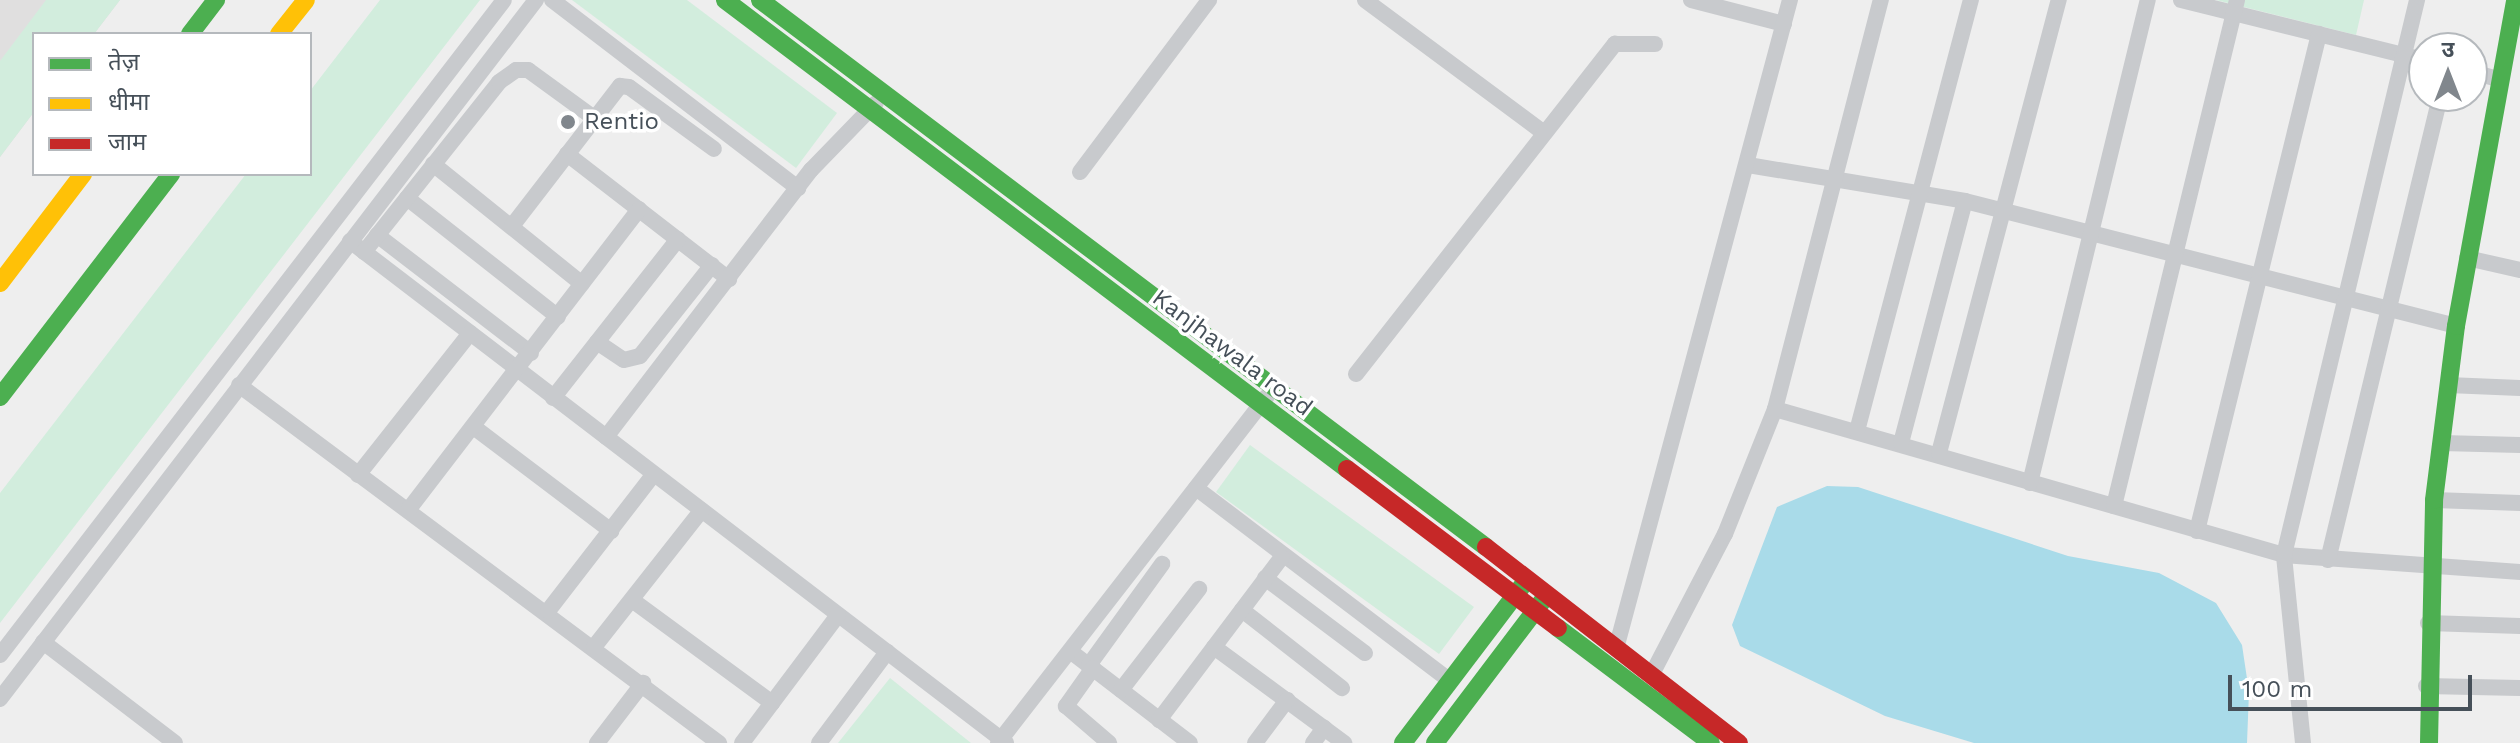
<!DOCTYPE html>
<html>
<head>
<meta charset="utf-8">
<style>
  body { margin:0 }
  #map { position:relative; width:2520px; height:743px; overflow:hidden; background:#eee; font-family:"Work Sans","Noto Sans Devanagari",sans-serif }
  div>[style] { position:absolute }
  .education>* { inset:0; background:#e0dfdf }
  .green>* { inset:0; background:#d2eddd }
  .water>* { inset:0; background:#a9dbe9 }
  .street>* { height:16px; margin:-8px; padding:0 8px; transform-origin:8px; border-radius:8px; background:#c8cacd }
  .fast>* { height:18px; margin:-9px; padding:0 9px; transform-origin:9px; border-radius:9px; background:#4caf50 }
  .slow>* { height:18px; margin:-9px; padding:0 9px; transform-origin:9px; border-radius:9px; background:#ffc107 }
  .jam>* { height:18px; margin:-9px; padding:0 9px; transform-origin:9px; border-radius:9px; background:#c62828 }
  .dots>* { width:22px; height:22px; translate:-50% -50%; box-sizing:border-box; border:4px solid #fff; border-radius:50% }
  span { translate:-50% -50%; white-space:nowrap; text-align:center; line-height:1.15; -webkit-text-stroke:7px #fff; paint-order:stroke }
  .poi-label { font-size:24px; color:#465059 }
  .left { translate:0 -50%; text-align:left }
  .street-label { font-size:24px; color:#465059 }
  .legend { position:absolute; left:32px; top:32px; width:280px; height:144px; box-sizing:border-box; background:#fff; border:2px solid #b5b9bd; margin:0; padding:10px 14px; list-style:none; font-size:24px; color:#465059 }
  .legend li { display:flex; align-items:center; gap:16px; height:40px }
  .legend b { width:40px; border:2px solid #b5b9bd }
  .north { position:absolute; left:2408px; top:32px; width:80px; height:80px; box-sizing:border-box; background:#fff; border:2px solid #b5b9bd; border-radius:50%; rotate:0deg; font-size:22px; font-weight:700; line-height:32px; text-align:center; color:#465059 }
  .north::after { content:''; display:block; margin:auto; width:28px; height:36px; background:#81878d; clip-path:polygon(50% 0,100% 100%,50% 72%,0 100%) }
  .scale { position:absolute; left:2228px; top:675px; width:244px; height:36px; box-sizing:border-box; border:4px solid #465059; border-top:0; padding-left:10px; font-size:24px; line-height:28px; white-space:nowrap; color:#465059; -webkit-text-stroke:6px #fff; paint-order:stroke }
</style>
</head>
<body>
<div id="map">
  <div class="education">
    <div style="clip-path:polygon(0 0,120px 0,94px 34px,34px 34px,34px 112px,0 157px)"></div>
  </div>
  <div class="green">
    <div style="clip-path:polygon(46px 0,120px 0,94px 34px,34px 34px,34px 112px,0 157px,0 61px)"></div>
    <div style="clip-path:polygon(380px 0,480px 0,0 623px,0 493px,246px 174px,310px 174px,310px 91px)"></div>
    <div style="clip-path:polygon(572px 0,687px 0,837px 113px,796px 168px)"></div>
    <div style="clip-path:polygon(2216px 0,2364px 0,2356px 35px)"></div>
    <div style="clip-path:polygon(1250px 445px,1474px 607px,1439px 654px,1216px 492px)"></div>
    <div style="clip-path:polygon(890px 678px,971px 743px,838px 743px)"></div>
  </div>
  <div class="water">
    <div style="clip-path:polygon(1827px 486px,1858px 487px,2068px 556px,2159px 573px,2216px 603px,2242px 645px,2249px 692px,2247px 743px,1974px 743px,1885px 716px,1740px 646px,1732px 625px,1777px 507px)"></div>
  </div>
  <div class="street">
    <div style="left:552px;top:0;width:310px;rotate:37.4deg"></div>
    <div style="left:1365px;top:0;width:223px;rotate:36.6deg"></div>
    <div style="left:1691px;top:0;width:96px;rotate:14.5deg"></div>
    <div style="left:2181px;top:0;width:250px;rotate:13.9deg"></div>
    <div style="left:2472px;top:72px;width:27px;rotate:15deg"></div>
    <div style="left:567px;top:154px;width:205px;rotate:37.7deg"></div>
    <div style="left:433px;top:164px;width:191px;rotate:38.8deg"></div>
    <div style="left:1748px;top:165px;width:220px;rotate:9.4deg"></div>
    <div style="left:1965px;top:201px;width:507px;rotate:14.28deg"></div>
    <div style="left:1080px;top:172px;width:215px;rotate:-53.1deg"></div>
    <div style="left:407px;top:198px;width:192px;rotate:38.2deg"></div>
    <div style="left:512px;top:226px;width:177px;rotate:-52.4deg"></div>
    <div style="left:620px;top:86px;width:9px;rotate:6deg"></div>
    <div style="left:629px;top:87px;width:105px;rotate:36.1deg"></div>
    <div style="left:377px;top:235px;width:194px;rotate:37.5deg"></div>
    <div style="left:350px;top:241px;width:826px;rotate:37.42deg"></div>
    <div style="left:364px;top:252px;width:217px;rotate:-51.5deg"></div>
    <div style="left:499px;top:82px;width:21px;rotate:-35deg"></div>
    <div style="left:516px;top:70px;width:12px"></div>
    <div style="left:528px;top:70px;width:82px;rotate:36deg"></div>
    <div style="left:2467px;top:258px;width:54px;rotate:12.8deg"></div>
    <div style="left:597px;top:342px;width:32px;rotate:34deg"></div>
    <div style="left:624px;top:360px;width:16px;rotate:-14deg"></div>
    <div style="left:640px;top:356px;width:116px;rotate:-51.6deg"></div>
    <div style="left:1356px;top:374px;width:420px;rotate:-51.9deg"></div>
    <div style="left:1615px;top:44px;width:40px"></div>
    <div style="left:239px;top:385px;width:599px;rotate:36.72deg"></div>
    <div style="left:2448px;top:385px;width:72px;rotate:2.4deg"></div>
    <div style="left:553px;top:398px;width:202px;rotate:-51.8deg"></div>
    <div style="left:1775px;top:409px;width:530px;rotate:16deg"></div>
    <div style="left:2284px;top:555px;width:237px;rotate:4.1deg"></div>
    <div style="left:475px;top:428px;width:171px;rotate:37.1deg"></div>
    <div style="left:1857px;top:431px;width:446px;rotate:-75.2deg"></div>
    <div style="left:606px;top:437px;width:337px;rotate:-52.5deg"></div>
    <div style="left:811px;top:170px;width:93px;rotate:-45.9deg"></div>
    <div style="left:1901px;top:443px;width:250px;rotate:-75.2deg"></div>
    <div style="left:2441px;top:443px;width:79px;rotate:1.5deg"></div>
    <div style="left:1939px;top:453px;width:469px;rotate:-75.2deg"></div>
    <div style="left:358px;top:475px;width:181px;rotate:-51.7deg"></div>
    <div style="left:2030px;top:483px;width:497px;rotate:-76.3deg"></div>
    <div style="left:1196px;top:488px;width:319px;rotate:37.2deg"></div>
    <div style="left:2434px;top:500px;width:86px;rotate:2deg"></div>
    <div style="left:2114px;top:506px;width:521px;rotate:-76.34deg"></div>
    <div style="left:409px;top:509px;width:378px;rotate:-52.5deg"></div>
    <div style="left:2197px;top:531px;width:512px;rotate:-76.21deg"></div>
    <div style="left:2328px;top:560px;width:477px;rotate:-76.4deg"></div>
    <div style="left:1265px;top:578px;width:125px;rotate:36.9deg"></div>
    <div style="left:632px;top:600px;width:174px;rotate:36.3deg"></div>
    <div style="left:1242px;top:610px;width:127px;rotate:38deg"></div>
    <div style="left:548px;top:611px;width:173px;rotate:-52.3deg"></div>
    <div style="left:2428px;top:623px;width:92px;rotate:1.9deg"></div>
    <div style="left:43px;top:642px;width:166px;rotate:37.4deg"></div>
    <div style="left:1617px;top:645px;width:668px;rotate:-74.99deg"></div>
    <div style="left:594px;top:647px;width:174px;rotate:-51.8deg"></div>
    <div style="left:1214px;top:647px;width:162px;rotate:36.4deg"></div>
    <div style="left:1070px;top:651px;width:151px;rotate:37.5deg"></div>
    <div style="left:0;top:655px;width:826px;rotate:-52.42deg"></div>
    <div style="left:1089px;top:665px;width:125px;rotate:-54.1deg"></div>
    <div style="left:1093px;top:668px;width:47px;rotate:125.4deg"></div>
    <div style="left:1066px;top:706px;width:57px;rotate:40.7deg"></div>
    <div style="left:1652px;top:674px;width:158px;rotate:-62.5deg"></div>
    <div style="left:1725px;top:534px;width:135px;rotate:-68.2deg"></div>
    <div style="left:1775px;top:409px;width:423px;rotate:-75.5deg"></div>
    <div style="left:2426px;top:686px;width:94px;rotate:1.2deg"></div>
    <div style="left:1121px;top:690px;width:128px;rotate:-52.3deg"></div>
    <div style="left:0;top:699px;width:881px;rotate:-52.52deg"></div>
    <div style="left:1159px;top:720px;width:204px;rotate:-53deg"></div>
    <div style="left:597px;top:743px;width:76px;rotate:-52.5deg"></div>
    <div style="left:742px;top:743px;width:160px;rotate:-53.1deg"></div>
    <div style="left:819px;top:743px;width:114px;rotate:-53.2deg"></div>
    <div style="left:998px;top:743px;width:439px;rotate:-52.2deg"></div>
    <div style="left:1255px;top:743px;width:54px;rotate:-53.3deg"></div>
    <div style="left:1313px;top:743px;width:19px;rotate:-54deg"></div>
    <div style="left:2303px;top:743px;width:189px;rotate:-95.8deg"></div>
    <div style="left:2284px;top:555px;width:571px;rotate:-76.52deg"></div>
  </div>
  <div class="fast">
    <div style="left:725px;top:0;width:779px;rotate:37.02deg"></div>
    <div style="left:760px;top:0;width:909px;rotate:37deg"></div>
    <div style="left:190px;top:34px;width:43px;rotate:-52.6deg"></div>
    <div style="left:0;top:397px;width:281px;rotate:-52.5deg"></div>
    <div style="left:1558px;top:628px;width:191px;rotate:36.9deg"></div>
    <div style="left:1403px;top:743px;width:198px;rotate:-52.8deg"></div>
    <div style="left:1435px;top:743px;width:179px;rotate:-52.9deg"></div>
    <div style="left:2429px;top:743px;width:243px;rotate:-88.8deg"></div>
    <div style="left:2434px;top:500px;width:175px;rotate:-82.8deg"></div>
    <div style="left:2456px;top:326px;width:331px;rotate:-79.7deg"></div>
  </div>
  <div class="slow">
    <div style="left:279px;top:34px;width:43px;rotate:-51.5deg"></div>
    <div style="left:0;top:283px;width:137px;rotate:-52.7deg"></div>
  </div>
  <div class="jam">
    <div style="left:1347px;top:469px;width:264px;rotate:37deg"></div>
    <div style="left:1486px;top:547px;width:320px;rotate:37.8deg"></div>
  </div>
  <div class="dots">
    <div style="left:568px;top:122px;background:#81878d"></div>
  </div>
  <div class="poi-label">
    <span class="left" style="left:584px;top:122px">Rentio</span>
  </div>
  <div class="street-label">
    <span style="left:1232px;top:353px;rotate:37deg">Kanjhawala road</span>
  </div>
  <ul class="legend">
  <li><b style="height:10px;background:#4caf50"></b>तेज़</li>
  <li><b style="height:10px;background:#ffc107"></b>धीमा</li>
  <li><b style="height:10px;background:#c62828"></b>जाम</li>
  </ul>
  <div class="north">उ</div>
  <div class="scale">100 m</div>
</div>
</body>
</html>
